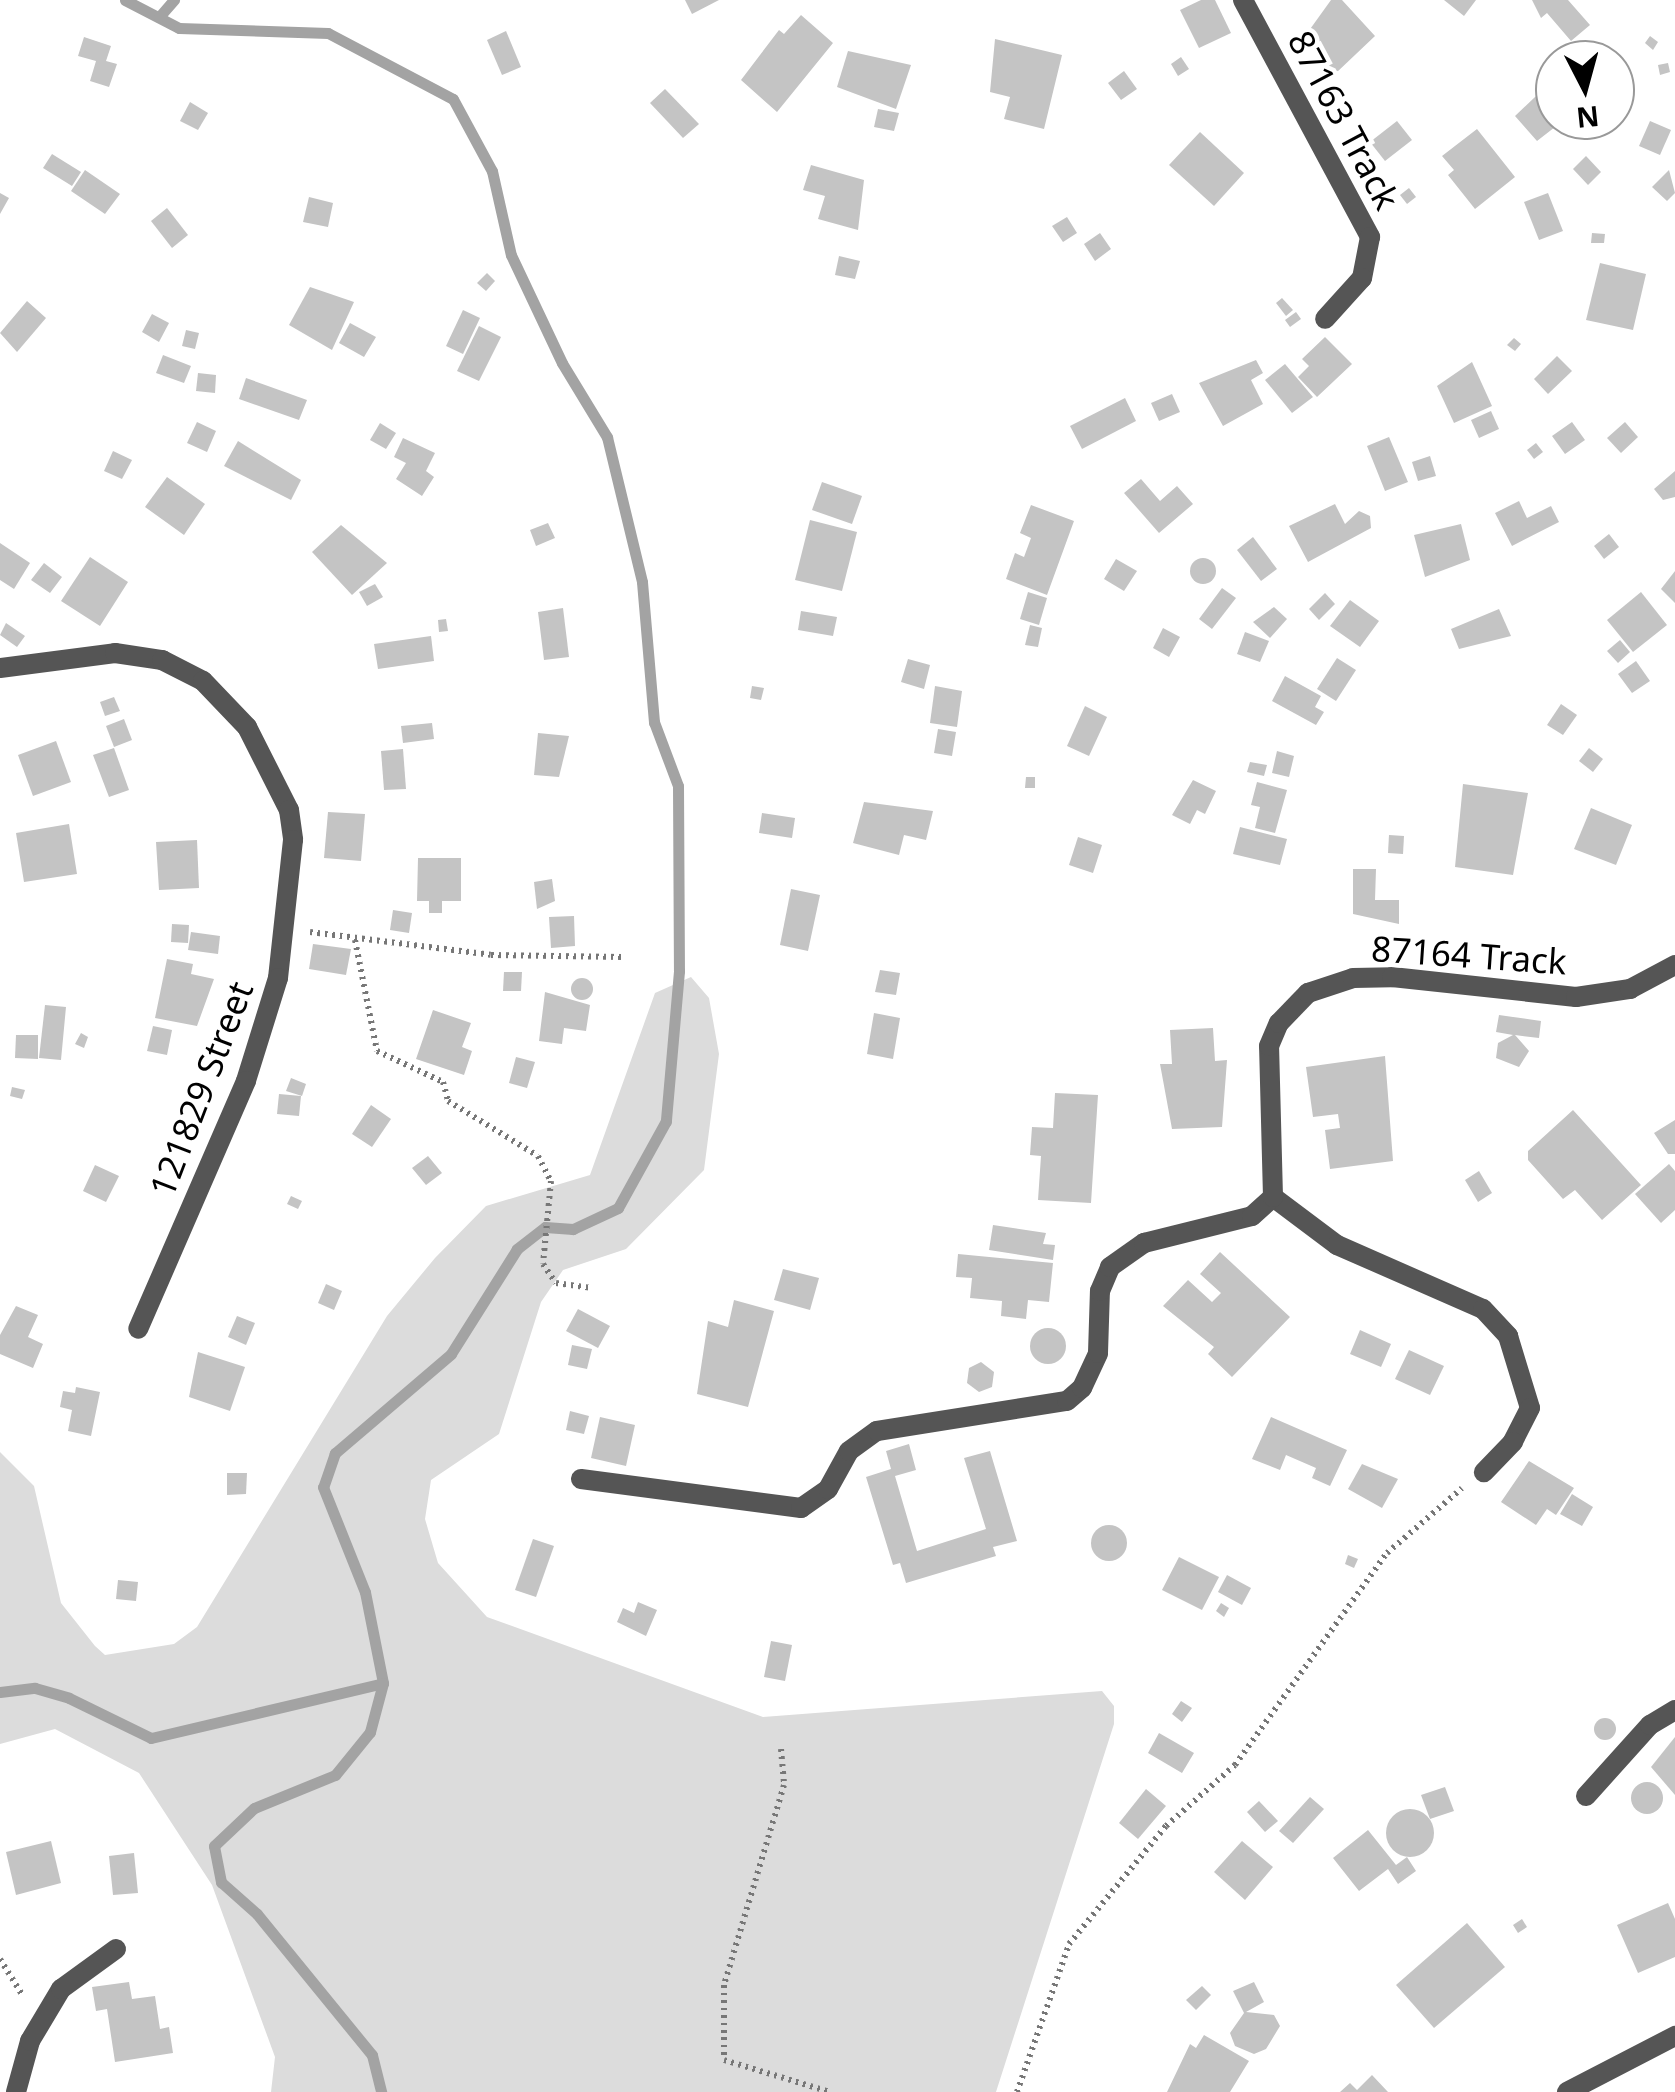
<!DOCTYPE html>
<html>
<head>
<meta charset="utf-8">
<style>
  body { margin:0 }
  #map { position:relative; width:1675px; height:2092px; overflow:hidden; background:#fff; font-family:"Noto Sans",sans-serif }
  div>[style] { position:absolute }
  .green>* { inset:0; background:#dcdcdc }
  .stream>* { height:11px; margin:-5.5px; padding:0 5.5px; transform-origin:5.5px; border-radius:5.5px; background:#a3a3a3 }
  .building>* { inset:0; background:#c4c4c4 }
  .round { border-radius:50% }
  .path>* { height:6px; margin-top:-3px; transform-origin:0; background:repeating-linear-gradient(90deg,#777 0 2.5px,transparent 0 7.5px) }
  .street>* { height:20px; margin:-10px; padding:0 10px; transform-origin:10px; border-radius:10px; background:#555 }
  span { translate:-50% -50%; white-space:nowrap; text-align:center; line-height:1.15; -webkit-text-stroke:9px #fff; paint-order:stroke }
  .street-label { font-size:35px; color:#000 }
  .north { position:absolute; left:1535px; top:40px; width:100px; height:100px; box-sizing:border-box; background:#fff; border:2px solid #999; border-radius:50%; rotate:174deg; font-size:28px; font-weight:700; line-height:40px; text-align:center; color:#000 }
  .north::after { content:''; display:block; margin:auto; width:35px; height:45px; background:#000; clip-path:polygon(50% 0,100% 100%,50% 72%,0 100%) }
</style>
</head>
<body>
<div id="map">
  <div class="green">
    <div style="clip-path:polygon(691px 977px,709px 998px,719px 1054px,704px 1170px,626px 1249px,563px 1270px,541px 1302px,499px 1434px,431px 1480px,425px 1519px,438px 1563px,487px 1617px,763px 1717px,1102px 1691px,1114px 1706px,1114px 1724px,996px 2092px,271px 2092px,275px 2057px,212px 1885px,139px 1773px,55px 1729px,0 1744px,0 1452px,34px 1486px,61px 1603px,95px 1646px,105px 1655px,174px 1644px,197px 1627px,387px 1316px,435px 1258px,486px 1206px,590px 1175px,655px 993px)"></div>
  </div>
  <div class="stream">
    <div style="left:125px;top:0;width:61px;rotate:27.4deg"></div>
    <div style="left:179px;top:28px;width:149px;rotate:1.9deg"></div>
    <div style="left:328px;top:33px;width:141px;rotate:27.8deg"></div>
    <div style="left:453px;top:99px;width:82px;rotate:61.6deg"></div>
    <div style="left:492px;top:171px;width:86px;rotate:77.3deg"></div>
    <div style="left:511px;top:255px;width:119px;rotate:64.7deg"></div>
    <div style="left:562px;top:363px;width:87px;rotate:58.7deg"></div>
    <div style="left:607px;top:437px;width:149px;rotate:76.4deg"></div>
    <div style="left:642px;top:582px;width:141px;rotate:85.1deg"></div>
    <div style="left:654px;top:722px;width:68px;rotate:69.4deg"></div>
    <div style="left:678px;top:786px;width:185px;rotate:89.7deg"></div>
    <div style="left:679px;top:971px;width:151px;rotate:95deg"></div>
    <div style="left:666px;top:1121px;width:99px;rotate:118.9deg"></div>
    <div style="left:618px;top:1208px;width:50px;rotate:155deg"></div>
    <div style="left:573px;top:1229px;width:28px;rotate:-176deg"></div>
    <div style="left:545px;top:1227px;width:36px;rotate:142deg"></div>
    <div style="left:517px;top:1249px;width:124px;rotate:122.2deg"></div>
    <div style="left:451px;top:1354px;width:153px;rotate:139.5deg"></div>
    <div style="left:335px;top:1453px;width:36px;rotate:109deg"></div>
    <div style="left:323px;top:1487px;width:113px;rotate:68.2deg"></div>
    <div style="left:365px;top:1592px;width:93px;rotate:78.8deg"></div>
    <div style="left:383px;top:1683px;width:51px;rotate:104.9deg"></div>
    <div style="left:370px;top:1732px;width:55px;rotate:129.1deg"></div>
    <div style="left:335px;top:1775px;width:87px;rotate:157.8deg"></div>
    <div style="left:254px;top:1808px;width:55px;rotate:136.5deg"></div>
    <div style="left:214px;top:1846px;width:37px;rotate:79deg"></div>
    <div style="left:221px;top:1882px;width:48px;rotate:41.6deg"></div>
    <div style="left:257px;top:1914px;width:182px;rotate:50.8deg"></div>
    <div style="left:372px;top:2055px;width:38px;rotate:76deg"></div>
    <div style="left:159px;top:17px;width:23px;rotate:-49deg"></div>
    <div style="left:0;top:1692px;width:35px;rotate:-7deg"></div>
    <div style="left:35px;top:1688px;width:35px;rotate:16deg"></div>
    <div style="left:69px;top:1698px;width:91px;rotate:26deg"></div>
    <div style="left:151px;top:1738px;width:238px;rotate:-13.3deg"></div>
  </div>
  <div class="building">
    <div style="clip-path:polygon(685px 0,719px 0,692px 14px)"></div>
    <div style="clip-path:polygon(1201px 0,1215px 0,1231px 33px,1199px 48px,1180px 10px)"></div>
    <div style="clip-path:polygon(1331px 0,1342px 0,1375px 36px,1336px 73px,1315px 52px,1322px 46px,1308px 32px)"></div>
    <div style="clip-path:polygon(1444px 0,1476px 0,1464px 16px)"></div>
    <div style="clip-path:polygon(1532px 0,1568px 0,1590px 25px,1571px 41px,1547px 13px,1541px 18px)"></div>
    <div style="clip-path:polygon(801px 15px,833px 43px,777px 112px,741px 80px,779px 30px,784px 34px)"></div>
    <div style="clip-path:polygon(506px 31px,521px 67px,502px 75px,487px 40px)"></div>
    <div style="clip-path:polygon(1650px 36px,1658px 42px,1653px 50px,1645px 43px)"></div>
    <div style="clip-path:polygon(84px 37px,111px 46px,106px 61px,117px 64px,109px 87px,90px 81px,96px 61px,78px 56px)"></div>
    <div style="clip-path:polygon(995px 39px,1062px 55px,1044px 129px,1004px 119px,1010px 97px,990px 92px)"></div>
    <div style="clip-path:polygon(848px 51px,911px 65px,896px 109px,837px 87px)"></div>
    <div style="clip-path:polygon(1181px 57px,1189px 69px,1178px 76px,1171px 64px)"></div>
    <div style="clip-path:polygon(1668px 63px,1670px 72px,1660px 75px,1658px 65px)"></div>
    <div style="clip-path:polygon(1124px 71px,1137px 89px,1121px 100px,1108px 83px)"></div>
    <div style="clip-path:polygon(1555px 78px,1555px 120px,1564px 120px,1537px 141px,1515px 116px)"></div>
    <div style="clip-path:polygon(665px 89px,699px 124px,683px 138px,650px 103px)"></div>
    <div style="clip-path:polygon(190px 102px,208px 113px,198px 130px,180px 121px)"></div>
    <div style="clip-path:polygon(878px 109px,899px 113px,894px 131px,874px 127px)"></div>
    <div style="clip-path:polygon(1397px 121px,1412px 140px,1385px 161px,1370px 142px)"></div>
    <div style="clip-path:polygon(1650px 121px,1671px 130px,1660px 155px,1639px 146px)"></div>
    <div style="clip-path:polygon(1477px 129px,1515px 177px,1475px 209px,1448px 175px,1454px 170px,1442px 156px)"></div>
    <div style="clip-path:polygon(1200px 132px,1244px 173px,1214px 206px,1169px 165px)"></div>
    <div style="clip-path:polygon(52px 154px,81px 172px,72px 186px,43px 168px)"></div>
    <div style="clip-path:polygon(1586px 156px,1601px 172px,1588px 185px,1573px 169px)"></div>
    <div style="clip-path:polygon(811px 165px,864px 180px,858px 230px,818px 219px,825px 196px,803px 190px)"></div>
    <div style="clip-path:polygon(85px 170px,120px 194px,105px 214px,71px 191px)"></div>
    <div style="clip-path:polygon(1669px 170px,1675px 193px,1667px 201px,1652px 187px)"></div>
    <div style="clip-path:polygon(1409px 188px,1416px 197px,1407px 204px,1400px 195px)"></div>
    <div style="clip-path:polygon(0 193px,9px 198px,0 214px)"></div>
    <div style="clip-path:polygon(1548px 193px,1563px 231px,1539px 240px,1524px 202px)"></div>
    <div style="clip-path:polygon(309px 197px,333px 203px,328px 227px,303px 222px)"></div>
    <div style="clip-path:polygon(167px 208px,188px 235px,172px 248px,151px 221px)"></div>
    <div style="clip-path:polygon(1067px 217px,1077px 233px,1063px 242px,1052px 226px)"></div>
    <div style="clip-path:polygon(1100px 233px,1111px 249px,1095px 261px,1084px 244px)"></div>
    <div style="clip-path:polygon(1592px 233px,1605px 234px,1604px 243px,1591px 243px)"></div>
    <div style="clip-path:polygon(839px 256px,860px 261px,855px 279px,835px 275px)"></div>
    <div style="clip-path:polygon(1600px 263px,1646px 274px,1633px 330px,1586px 320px)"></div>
    <div style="clip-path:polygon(487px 273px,495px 281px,486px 291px,477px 283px)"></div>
    <div style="clip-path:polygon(310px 287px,354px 302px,332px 350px,289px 325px)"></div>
    <div style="clip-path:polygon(1282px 298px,1293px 310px,1286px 316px,1276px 303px)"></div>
    <div style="clip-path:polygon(27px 301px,46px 318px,17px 352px,0 333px)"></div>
    <div style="clip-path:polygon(463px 310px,480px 318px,463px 354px,446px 346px)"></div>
    <div style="clip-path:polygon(1296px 312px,1301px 319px,1290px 327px,1285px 320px)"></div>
    <div style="clip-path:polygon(152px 314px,169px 323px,159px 342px,142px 332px)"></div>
    <div style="clip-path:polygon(350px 323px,376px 337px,364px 357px,339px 343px)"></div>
    <div style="clip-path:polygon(479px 326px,501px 337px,479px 381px,457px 371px)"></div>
    <div style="clip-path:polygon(186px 330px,199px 333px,195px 349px,182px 346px)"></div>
    <div style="clip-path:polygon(1325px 337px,1352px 364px,1317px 397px,1298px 377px,1309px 366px,1302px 359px)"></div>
    <div style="clip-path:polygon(1514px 338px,1521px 344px,1515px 351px,1507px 345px)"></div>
    <div style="clip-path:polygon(163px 355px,191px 366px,184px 383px,156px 373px)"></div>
    <div style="clip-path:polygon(1557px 356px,1572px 371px,1548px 394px,1534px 379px)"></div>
    <div style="clip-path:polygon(1256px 360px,1263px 373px,1251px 380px,1263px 404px,1223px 426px,1199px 383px)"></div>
    <div style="clip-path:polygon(1472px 362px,1492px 406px,1454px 423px,1437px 386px)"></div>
    <div style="clip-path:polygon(1285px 364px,1313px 397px,1292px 413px,1265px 380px)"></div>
    <div style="clip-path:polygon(198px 373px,216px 375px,215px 393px,196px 391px)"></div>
    <div style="clip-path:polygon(246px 378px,307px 400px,299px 420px,239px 399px)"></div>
    <div style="clip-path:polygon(1172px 394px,1180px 412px,1159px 421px,1151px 403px)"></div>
    <div style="clip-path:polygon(1125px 398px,1136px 421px,1082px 449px,1070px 426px)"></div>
    <div style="clip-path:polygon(1491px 411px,1499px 429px,1479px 438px,1471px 420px)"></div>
    <div style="clip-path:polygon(197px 422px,216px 431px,207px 452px,187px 443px)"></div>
    <div style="clip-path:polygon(1572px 422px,1585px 440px,1565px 454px,1552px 436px)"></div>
    <div style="clip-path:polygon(1625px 422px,1638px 437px,1621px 453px,1607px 438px)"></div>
    <div style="clip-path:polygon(380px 423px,396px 433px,386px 449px,370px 440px)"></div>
    <div style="clip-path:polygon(1389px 437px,1408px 482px,1385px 491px,1367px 446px)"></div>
    <div style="clip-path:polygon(403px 438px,435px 453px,426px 471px,434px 477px,422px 496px,396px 479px,406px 463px,394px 457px)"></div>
    <div style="clip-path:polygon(238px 441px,301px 480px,291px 500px,224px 466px)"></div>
    <div style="clip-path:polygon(1536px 443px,1543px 452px,1534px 459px,1527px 450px)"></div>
    <div style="clip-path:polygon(113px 451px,132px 460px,122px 479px,104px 471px)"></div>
    <div style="clip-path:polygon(1430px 456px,1436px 476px,1418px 481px,1412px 462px)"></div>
    <div style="clip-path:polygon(1675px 471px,1675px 497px,1663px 500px,1654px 489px)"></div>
    <div style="clip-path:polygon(167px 477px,205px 504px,184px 535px,145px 507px)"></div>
    <div style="clip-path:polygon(1141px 479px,1160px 501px,1177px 486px,1193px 504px,1159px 533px,1124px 493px)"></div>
    <div style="clip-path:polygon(822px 482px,862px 496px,852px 524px,812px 510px)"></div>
    <div style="clip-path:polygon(1519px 501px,1527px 518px,1551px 506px,1559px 522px,1512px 546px,1495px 513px)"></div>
    <div style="clip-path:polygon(1335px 504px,1345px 524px,1359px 511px,1370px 516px,1371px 528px,1308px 562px,1289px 526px)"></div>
    <div style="clip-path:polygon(1031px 505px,1074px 521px,1047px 595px,1006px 579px,1015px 553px,1024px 557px,1031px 538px,1020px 533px)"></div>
    <div style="clip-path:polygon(810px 520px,857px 532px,842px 591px,795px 580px)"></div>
    <div style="clip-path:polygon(548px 523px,555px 538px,536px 546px,530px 530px)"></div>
    <div style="clip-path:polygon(1461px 524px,1470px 560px,1425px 577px,1414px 535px)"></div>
    <div style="clip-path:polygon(341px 525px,387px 563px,352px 595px,312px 552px)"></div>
    <div style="clip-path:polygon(1609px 534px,1619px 547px,1604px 559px,1594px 546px)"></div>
    <div style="clip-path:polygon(1253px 537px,1277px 569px,1261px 581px,1237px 550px)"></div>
    <div style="clip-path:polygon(0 543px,30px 563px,14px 589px,0 580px)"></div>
    <div style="clip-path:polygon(90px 557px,128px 582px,100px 626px,61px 601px)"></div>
    <div class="round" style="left:1190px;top:558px;width:26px;height:26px"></div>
    <div style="clip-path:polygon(1116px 559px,1137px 571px,1124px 591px,1104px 579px)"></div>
    <div style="clip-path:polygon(44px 563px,62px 577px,50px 593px,31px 580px)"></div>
    <div style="clip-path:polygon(1675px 571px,1675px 603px,1661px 589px)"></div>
    <div style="clip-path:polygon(375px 584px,383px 597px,367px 606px,359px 592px)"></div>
    <div style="clip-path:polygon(1222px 588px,1236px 598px,1212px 629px,1199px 619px)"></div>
    <div style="clip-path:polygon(1028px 592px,1047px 598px,1039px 625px,1020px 619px)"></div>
    <div style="clip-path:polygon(1641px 592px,1667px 625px,1633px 652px,1607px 620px)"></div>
    <div style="clip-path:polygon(1325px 593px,1335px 604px,1319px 620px,1309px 609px)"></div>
    <div style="clip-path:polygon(1350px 600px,1379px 621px,1360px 647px,1330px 626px)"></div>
    <div style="clip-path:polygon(1274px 607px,1287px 619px,1270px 638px,1253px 622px)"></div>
    <div style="clip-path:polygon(563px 608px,569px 657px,544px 660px,538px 612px)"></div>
    <div style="clip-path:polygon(1499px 609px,1511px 636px,1459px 649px,1451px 629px)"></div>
    <div style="clip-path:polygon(801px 611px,837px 617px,833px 636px,798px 630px)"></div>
    <div style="clip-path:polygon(446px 619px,448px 631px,439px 632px,438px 620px)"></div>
    <div style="clip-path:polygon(6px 623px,25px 636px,17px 647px,0 635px)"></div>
    <div style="clip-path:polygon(1030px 625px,1042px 628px,1038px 647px,1025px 645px)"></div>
    <div style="clip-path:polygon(1163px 628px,1180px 637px,1169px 657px,1153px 648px)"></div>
    <div style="clip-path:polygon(1245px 632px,1269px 641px,1260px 662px,1237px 654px)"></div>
    <div style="clip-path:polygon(431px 636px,434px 661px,378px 669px,374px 644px)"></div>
    <div style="clip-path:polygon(1620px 640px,1630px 652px,1618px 663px,1607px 651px)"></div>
    <div style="clip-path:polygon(1337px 658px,1356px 670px,1336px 701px,1317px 689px)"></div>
    <div style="clip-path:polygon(908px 659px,930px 665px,924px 689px,901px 682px)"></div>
    <div style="clip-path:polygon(1636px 661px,1650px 681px,1632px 693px,1618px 674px)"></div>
    <div style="clip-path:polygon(1285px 676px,1321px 696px,1315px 707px,1324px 712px,1316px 725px,1272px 701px)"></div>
    <div style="clip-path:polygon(752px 686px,764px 688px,761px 700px,750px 698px)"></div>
    <div style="clip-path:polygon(935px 686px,962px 691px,957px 727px,930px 723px)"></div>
    <div style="clip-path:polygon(114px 697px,120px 711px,105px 716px,100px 702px)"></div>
    <div style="clip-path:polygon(1561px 704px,1577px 715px,1563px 735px,1547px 725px)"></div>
    <div style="clip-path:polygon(1085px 706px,1107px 717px,1089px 756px,1067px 746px)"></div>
    <div style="clip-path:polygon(124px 719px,132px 740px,114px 747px,106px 726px)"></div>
    <div style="clip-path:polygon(432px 723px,434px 739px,403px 743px,401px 726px)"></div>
    <div style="clip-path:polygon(938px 729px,956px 732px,952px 756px,934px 753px)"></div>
    <div style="clip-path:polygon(538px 733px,569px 736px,559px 777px,534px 775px)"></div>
    <div style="clip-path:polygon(56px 741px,71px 782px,33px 796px,18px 755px)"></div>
    <div style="clip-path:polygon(114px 748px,129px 790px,109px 797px,93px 755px)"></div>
    <div style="clip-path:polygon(1589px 748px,1603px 759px,1593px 772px,1579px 761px)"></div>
    <div style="clip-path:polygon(403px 749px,406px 789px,384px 790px,381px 751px)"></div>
    <div style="clip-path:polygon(1277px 751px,1294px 756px,1289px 777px,1272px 773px)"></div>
    <div style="clip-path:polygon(1250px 762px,1267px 765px,1264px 776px,1247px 772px)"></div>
    <div style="clip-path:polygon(1026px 777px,1035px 777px,1035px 788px,1025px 788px)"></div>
    <div style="clip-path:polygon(1193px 780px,1216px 791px,1205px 814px,1197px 810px,1190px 824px,1172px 815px)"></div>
    <div style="clip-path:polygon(1257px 782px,1287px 790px,1275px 833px,1255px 828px,1260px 807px,1251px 805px)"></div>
    <div style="clip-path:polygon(1463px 784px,1528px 793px,1513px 875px,1455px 867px)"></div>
    <div style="clip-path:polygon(864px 802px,933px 811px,926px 840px,904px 835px,899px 855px,853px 843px)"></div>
    <div style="clip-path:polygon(1591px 808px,1632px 825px,1616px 865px,1574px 849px)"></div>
    <div style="clip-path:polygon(328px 812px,365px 814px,361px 861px,324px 858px)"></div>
    <div style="clip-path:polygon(762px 813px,795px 818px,792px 838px,759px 833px)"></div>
    <div style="clip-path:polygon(69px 824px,77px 874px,24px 882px,16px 833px)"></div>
    <div style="clip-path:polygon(1240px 827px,1287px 839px,1280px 865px,1233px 854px)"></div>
    <div style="clip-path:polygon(1389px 835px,1404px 836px,1403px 854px,1388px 853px)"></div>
    <div style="clip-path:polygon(1078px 837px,1102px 845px,1093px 873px,1069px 865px)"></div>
    <div style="clip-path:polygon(197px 840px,199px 888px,159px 890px,156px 842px)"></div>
    <div style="clip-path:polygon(418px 858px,461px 858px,461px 901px,442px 901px,442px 913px,429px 913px,429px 901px,417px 901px)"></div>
    <div style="clip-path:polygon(1353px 869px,1376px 869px,1375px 900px,1399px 900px,1399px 924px,1353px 914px)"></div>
    <div style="clip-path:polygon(552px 879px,555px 901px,537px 909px,534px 882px)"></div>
    <div style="clip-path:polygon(791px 889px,820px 895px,808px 951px,780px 945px)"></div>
    <div style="clip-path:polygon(393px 910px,412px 913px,409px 933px,390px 930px)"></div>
    <div style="clip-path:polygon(574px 916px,575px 946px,551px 948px,549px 917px)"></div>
    <div style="clip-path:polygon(172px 924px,189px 925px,188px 943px,171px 942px)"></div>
    <div style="clip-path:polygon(191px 932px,220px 936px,218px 954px,188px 950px)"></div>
    <div style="clip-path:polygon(313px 944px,351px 949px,346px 975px,309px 969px)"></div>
    <div style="clip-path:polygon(167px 959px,193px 964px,191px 974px,214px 979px,197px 1026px,155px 1018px)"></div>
    <div style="clip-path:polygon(880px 970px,900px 973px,896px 995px,875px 992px)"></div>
    <div style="clip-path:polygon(504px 972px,522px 972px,521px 991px,503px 991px)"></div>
    <div class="round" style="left:571px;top:978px;width:22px;height:22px"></div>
    <div style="clip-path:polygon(545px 992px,590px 1005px,586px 1031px,564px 1028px,562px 1044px,539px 1041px)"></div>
    <div style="clip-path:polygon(45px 1005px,66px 1007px,61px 1060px,39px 1058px)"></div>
    <div style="clip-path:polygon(433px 1010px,471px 1023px,462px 1047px,472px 1051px,464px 1075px,416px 1059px)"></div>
    <div style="clip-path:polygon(874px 1013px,900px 1018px,893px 1059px,867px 1054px)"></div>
    <div style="clip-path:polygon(1499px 1015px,1541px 1021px,1539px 1038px,1515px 1035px,1529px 1051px,1519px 1067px,1496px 1058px,1498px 1043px,1513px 1035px,1496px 1032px)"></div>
    <div style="clip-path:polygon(153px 1026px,172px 1030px,167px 1055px,147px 1051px)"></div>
    <div style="clip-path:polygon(1213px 1028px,1215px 1061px,1227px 1060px,1222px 1127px,1172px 1129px,1160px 1064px,1172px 1064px,1170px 1030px)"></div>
    <div style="clip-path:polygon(81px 1033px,88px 1037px,84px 1048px,75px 1044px)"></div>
    <div style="clip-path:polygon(16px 1035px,38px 1035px,38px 1059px,15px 1058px)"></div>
    <div style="clip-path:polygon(1385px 1056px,1393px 1161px,1330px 1169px,1325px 1130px,1340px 1128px,1338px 1114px,1313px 1117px,1306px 1067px)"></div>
    <div style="clip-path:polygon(516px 1057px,535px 1062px,527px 1088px,509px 1083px)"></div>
    <div style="clip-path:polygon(291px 1078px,306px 1084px,302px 1096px,286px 1091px)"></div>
    <div style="clip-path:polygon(12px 1087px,25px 1090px,22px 1099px,10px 1096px)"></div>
    <div style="clip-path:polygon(1055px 1093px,1098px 1095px,1091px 1203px,1038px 1200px,1041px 1156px,1030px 1155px,1032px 1127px,1053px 1128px)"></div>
    <div style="clip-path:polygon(279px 1094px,301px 1096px,299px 1116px,277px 1114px)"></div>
    <div style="clip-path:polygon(371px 1105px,391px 1119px,372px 1147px,352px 1134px)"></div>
    <div style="clip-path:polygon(1573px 1110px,1641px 1185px,1602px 1220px,1575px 1190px,1563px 1199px,1528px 1160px,1528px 1151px)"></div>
    <div style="clip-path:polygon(1675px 1120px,1675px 1154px,1668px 1154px,1654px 1133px)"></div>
    <div style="clip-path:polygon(428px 1156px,442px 1173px,426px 1185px,412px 1168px)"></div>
    <div style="clip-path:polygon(1669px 1164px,1675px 1171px,1675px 1210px,1661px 1223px,1635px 1194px)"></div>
    <div style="clip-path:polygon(95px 1165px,119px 1176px,106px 1202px,83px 1191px)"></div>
    <div style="clip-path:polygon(1479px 1171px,1492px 1193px,1478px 1202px,1465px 1180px)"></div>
    <div style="clip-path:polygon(291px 1196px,302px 1201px,298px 1209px,287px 1204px)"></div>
    <div style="clip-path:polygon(993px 1225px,1046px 1233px,1043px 1244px,1055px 1245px,1053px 1260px,989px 1250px)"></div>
    <div style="clip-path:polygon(1220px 1252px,1290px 1317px,1232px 1377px,1208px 1354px,1214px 1347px,1163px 1306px,1188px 1280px,1212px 1302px,1221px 1293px,1200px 1274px)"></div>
    <div style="clip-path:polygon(958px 1254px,1053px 1263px,1049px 1302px,1028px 1300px,1026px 1319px,1001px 1316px,1002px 1301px,970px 1298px,972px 1278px,956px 1277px)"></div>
    <div style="clip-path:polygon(783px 1269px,819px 1278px,810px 1310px,774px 1300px)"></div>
    <div style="clip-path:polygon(326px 1284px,342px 1291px,334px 1310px,318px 1303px)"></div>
    <div style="clip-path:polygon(734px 1300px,774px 1311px,748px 1407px,697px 1394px,708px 1321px,728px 1327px)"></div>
    <div style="clip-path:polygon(16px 1306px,38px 1315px,28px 1337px,43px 1344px,33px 1368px,0 1354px,0 1335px)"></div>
    <div style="clip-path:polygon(578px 1309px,610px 1326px,598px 1348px,566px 1331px)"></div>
    <div style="clip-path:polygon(237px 1316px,255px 1323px,246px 1345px,228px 1337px)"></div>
    <div class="round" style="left:1030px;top:1328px;width:36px;height:36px"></div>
    <div style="clip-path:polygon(1360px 1330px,1391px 1344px,1381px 1367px,1350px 1354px)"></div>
    <div style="clip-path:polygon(572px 1345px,592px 1349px,587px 1369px,568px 1365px)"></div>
    <div style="clip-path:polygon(1409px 1350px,1444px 1366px,1430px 1395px,1395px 1379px)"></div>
    <div style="clip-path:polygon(198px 1352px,245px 1367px,230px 1411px,189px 1397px)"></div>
    <div style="clip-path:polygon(981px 1362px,994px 1372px,992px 1387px,979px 1392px,967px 1383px,969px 1368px)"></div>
    <div style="clip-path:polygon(76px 1387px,100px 1392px,91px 1436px,68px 1431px,72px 1410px,60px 1407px,63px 1391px,75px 1393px)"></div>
    <div style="clip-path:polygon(570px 1411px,589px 1416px,584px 1434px,566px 1430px)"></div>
    <div style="clip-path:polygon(600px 1417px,635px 1425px,626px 1466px,591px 1458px)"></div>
    <div style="clip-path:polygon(1271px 1417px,1347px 1450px,1330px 1486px,1312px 1478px,1316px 1468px,1286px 1455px,1280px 1470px,1252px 1459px)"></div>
    <div style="clip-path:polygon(909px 1444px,916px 1470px,895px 1476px,917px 1551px,986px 1529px,964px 1458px,990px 1451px,1017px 1541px,993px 1547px,996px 1556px,906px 1583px,900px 1563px,893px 1565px,866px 1477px,891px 1469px,886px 1451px)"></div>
    <div style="clip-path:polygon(1529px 1461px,1574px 1488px,1556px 1515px,1547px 1509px,1536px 1525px,1501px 1502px)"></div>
    <div style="clip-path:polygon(1362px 1464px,1398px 1479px,1382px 1508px,1348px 1489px)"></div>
    <div style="clip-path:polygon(227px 1473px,247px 1473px,246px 1494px,227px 1495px)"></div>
    <div style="clip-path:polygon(1572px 1494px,1593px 1507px,1582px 1526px,1560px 1514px)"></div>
    <div class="round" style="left:1091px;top:1525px;width:36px;height:36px"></div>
    <div style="clip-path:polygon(533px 1539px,554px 1546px,536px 1597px,515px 1590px)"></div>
    <div style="clip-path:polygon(1348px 1555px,1358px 1559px,1354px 1568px,1345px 1564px)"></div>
    <div style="clip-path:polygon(1179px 1557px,1219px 1577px,1202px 1610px,1162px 1590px)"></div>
    <div style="clip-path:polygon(1227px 1575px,1251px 1588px,1242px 1605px,1218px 1592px)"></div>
    <div style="clip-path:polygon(118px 1580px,138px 1582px,136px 1601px,116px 1599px)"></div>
    <div style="clip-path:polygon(638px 1602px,657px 1610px,646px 1636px,617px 1622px,623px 1608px,634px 1613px)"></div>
    <div style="clip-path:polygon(1221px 1603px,1229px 1608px,1224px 1617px,1216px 1611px)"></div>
    <div style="clip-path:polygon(771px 1641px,792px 1645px,785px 1681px,764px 1677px)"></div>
    <div style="clip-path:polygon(1181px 1701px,1192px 1708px,1182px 1722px,1172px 1714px)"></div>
    <div class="round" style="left:1594px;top:1718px;width:22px;height:22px"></div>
    <div style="clip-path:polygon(1159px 1733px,1194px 1753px,1182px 1773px,1148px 1753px)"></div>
    <div style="clip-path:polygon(1675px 1737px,1675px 1795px,1651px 1767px)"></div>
    <div class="round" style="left:1631px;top:1782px;width:32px;height:32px"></div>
    <div style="clip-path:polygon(1445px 1787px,1454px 1811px,1430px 1819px,1421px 1795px)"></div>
    <div style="clip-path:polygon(1146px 1789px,1166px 1806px,1138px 1839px,1119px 1823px)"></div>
    <div style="clip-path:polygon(1310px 1797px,1324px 1809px,1293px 1843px,1279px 1831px)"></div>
    <div style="clip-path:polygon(1259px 1801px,1278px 1821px,1265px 1832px,1247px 1812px)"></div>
    <div class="round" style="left:1386px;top:1809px;width:48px;height:48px"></div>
    <div style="clip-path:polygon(1368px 1830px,1396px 1865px,1407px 1857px,1416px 1871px,1398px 1884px,1388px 1869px,1359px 1891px,1333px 1858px)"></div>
    <div style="clip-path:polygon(51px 1841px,61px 1883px,16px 1895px,6px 1852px)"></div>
    <div style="clip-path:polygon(1242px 1841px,1273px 1867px,1245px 1900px,1214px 1872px)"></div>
    <div style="clip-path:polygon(134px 1853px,138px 1893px,113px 1895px,109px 1856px)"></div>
    <div style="clip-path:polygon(1668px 1903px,1675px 1919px,1675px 1957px,1638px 1973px,1617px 1925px)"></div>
    <div style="clip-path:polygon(1522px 1919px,1527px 1927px,1518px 1933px,1513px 1925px)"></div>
    <div style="clip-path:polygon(1467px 1923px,1505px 1967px,1434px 2028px,1396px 1985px)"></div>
    <div style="clip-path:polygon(129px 1982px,132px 1999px,155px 1996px,160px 2029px,169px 2027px,173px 2053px,115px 2062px,107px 2009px,96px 2011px,92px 1987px)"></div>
    <div style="clip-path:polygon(1254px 1982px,1264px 2002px,1246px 2012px,1274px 2015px,1280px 2026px,1266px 2049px,1254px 2054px,1235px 2046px,1230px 2033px,1244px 2013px,1233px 1991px)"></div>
    <div style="clip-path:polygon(1202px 1986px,1211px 1995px,1196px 2010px,1186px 2000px)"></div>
    <div style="clip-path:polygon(1204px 2035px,1249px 2061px,1230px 2092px,1167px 2092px,1190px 2044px,1196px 2048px)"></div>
    <div style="clip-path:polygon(1372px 2075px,1388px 2092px,1340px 2092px,1350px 2083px,1357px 2090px)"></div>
  </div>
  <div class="path">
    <div style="left:310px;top:932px;width:182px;rotate:7.2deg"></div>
    <div style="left:491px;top:955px;width:131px;rotate:0.9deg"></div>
    <div style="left:355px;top:940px;width:113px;rotate:78.8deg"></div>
    <div style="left:377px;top:1051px;width:73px;rotate:25.2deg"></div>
    <div style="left:443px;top:1082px;width:20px;rotate:75deg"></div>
    <div style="left:448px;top:1101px;width:105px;rotate:31.4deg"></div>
    <div style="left:538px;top:1156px;width:28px;rotate:63deg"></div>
    <div style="left:551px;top:1181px;width:83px;rotate:95.5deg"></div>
    <div style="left:543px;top:1264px;width:23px;rotate:56deg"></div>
    <div style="left:556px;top:1283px;width:37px;rotate:8deg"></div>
    <div style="left:781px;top:1749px;width:36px;rotate:85deg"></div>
    <div style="left:784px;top:1785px;width:209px;rotate:106.7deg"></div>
    <div style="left:724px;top:1985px;width:75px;rotate:90deg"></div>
    <div style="left:724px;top:2060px;width:111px;rotate:16.8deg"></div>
    <div style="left:0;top:1959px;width:44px;rotate:58.1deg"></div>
    <div style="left:1017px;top:2092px;width:157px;rotate:-70.6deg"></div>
    <div style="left:1069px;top:1944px;width:153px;rotate:-50.6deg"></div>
    <div style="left:1166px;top:1826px;width:92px;rotate:-41.5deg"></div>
    <div style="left:1235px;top:1765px;width:261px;rotate:-54.4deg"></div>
    <div style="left:1387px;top:1553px;width:99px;rotate:-40.9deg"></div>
  </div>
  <div class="street">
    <div style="left:1243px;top:0;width:269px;rotate:61.8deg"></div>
    <div style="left:1370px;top:237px;width:42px;rotate:101deg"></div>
    <div style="left:1362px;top:278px;width:55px;rotate:132.1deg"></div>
    <div style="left:0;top:668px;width:116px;rotate:-7.4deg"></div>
    <div style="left:115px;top:653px;width:48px;rotate:8.5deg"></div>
    <div style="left:162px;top:660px;width:46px;rotate:27.1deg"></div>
    <div style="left:203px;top:681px;width:64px;rotate:46.3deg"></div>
    <div style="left:247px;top:727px;width:93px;rotate:63.2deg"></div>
    <div style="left:289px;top:810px;width:30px;rotate:82deg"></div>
    <div style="left:293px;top:840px;width:139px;rotate:96.2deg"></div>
    <div style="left:278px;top:978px;width:108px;rotate:107.3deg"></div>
    <div style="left:246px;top:1081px;width:270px;rotate:113.5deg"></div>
    <div style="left:1273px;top:1197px;width:80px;rotate:36.9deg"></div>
    <div style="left:1337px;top:1245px;width:159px;rotate:23.7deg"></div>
    <div style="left:1483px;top:1309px;width:37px;rotate:47deg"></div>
    <div style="left:1508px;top:1336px;width:75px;rotate:73deg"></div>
    <div style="left:1530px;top:1408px;width:38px;rotate:117deg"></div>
    <div style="left:1513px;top:1442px;width:42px;rotate:134deg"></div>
    <div style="left:581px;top:1479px;width:222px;rotate:7.5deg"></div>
    <div style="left:801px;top:1508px;width:33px;rotate:-35deg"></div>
    <div style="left:828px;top:1489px;width:43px;rotate:-61.1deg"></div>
    <div style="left:849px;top:1451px;width:34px;rotate:-36deg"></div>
    <div style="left:877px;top:1431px;width:192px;rotate:-9deg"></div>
    <div style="left:1067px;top:1401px;width:20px;rotate:-41deg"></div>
    <div style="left:1082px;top:1388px;width:38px;rotate:-65deg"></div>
    <div style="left:1098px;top:1353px;width:62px;rotate:-88.2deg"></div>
    <div style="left:1100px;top:1291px;width:26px;rotate:-67deg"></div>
    <div style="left:1110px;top:1267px;width:42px;rotate:-35.2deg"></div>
    <div style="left:1144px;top:1243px;width:111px;rotate:-14deg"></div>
    <div style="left:1252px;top:1216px;width:28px;rotate:-42deg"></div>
    <div style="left:1273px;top:1197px;width:151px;rotate:-91.5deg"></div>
    <div style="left:1269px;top:1046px;width:25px;rotate:-67deg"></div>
    <div style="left:1279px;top:1023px;width:42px;rotate:-46deg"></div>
    <div style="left:1308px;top:993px;width:47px;rotate:-18.4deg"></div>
    <div style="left:1353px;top:978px;width:39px;rotate:-1deg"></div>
    <div style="left:1392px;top:977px;width:185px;rotate:6.2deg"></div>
    <div style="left:1576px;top:997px;width:55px;rotate:-8.4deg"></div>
    <div style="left:1630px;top:989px;width:51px;rotate:-28.1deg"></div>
    <div style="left:1586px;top:1796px;width:96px;rotate:-48deg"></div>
    <div style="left:1650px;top:1725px;width:29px;rotate:-31deg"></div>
    <div style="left:16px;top:2092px;width:53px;rotate:-74.6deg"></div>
    <div style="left:30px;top:2041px;width:61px;rotate:-59.2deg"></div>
    <div style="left:61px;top:1989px;width:68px;rotate:-36deg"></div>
    <div style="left:1567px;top:2092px;width:122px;rotate:-27.4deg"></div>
  </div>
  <div class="street-label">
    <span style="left:1344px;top:120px;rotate:62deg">87163 Track</span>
    <span style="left:1469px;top:955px;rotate:4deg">87164 Track</span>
    <span style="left:201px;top:1089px;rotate:-69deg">121829 Street</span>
  </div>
  <div class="north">N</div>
</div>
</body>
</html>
